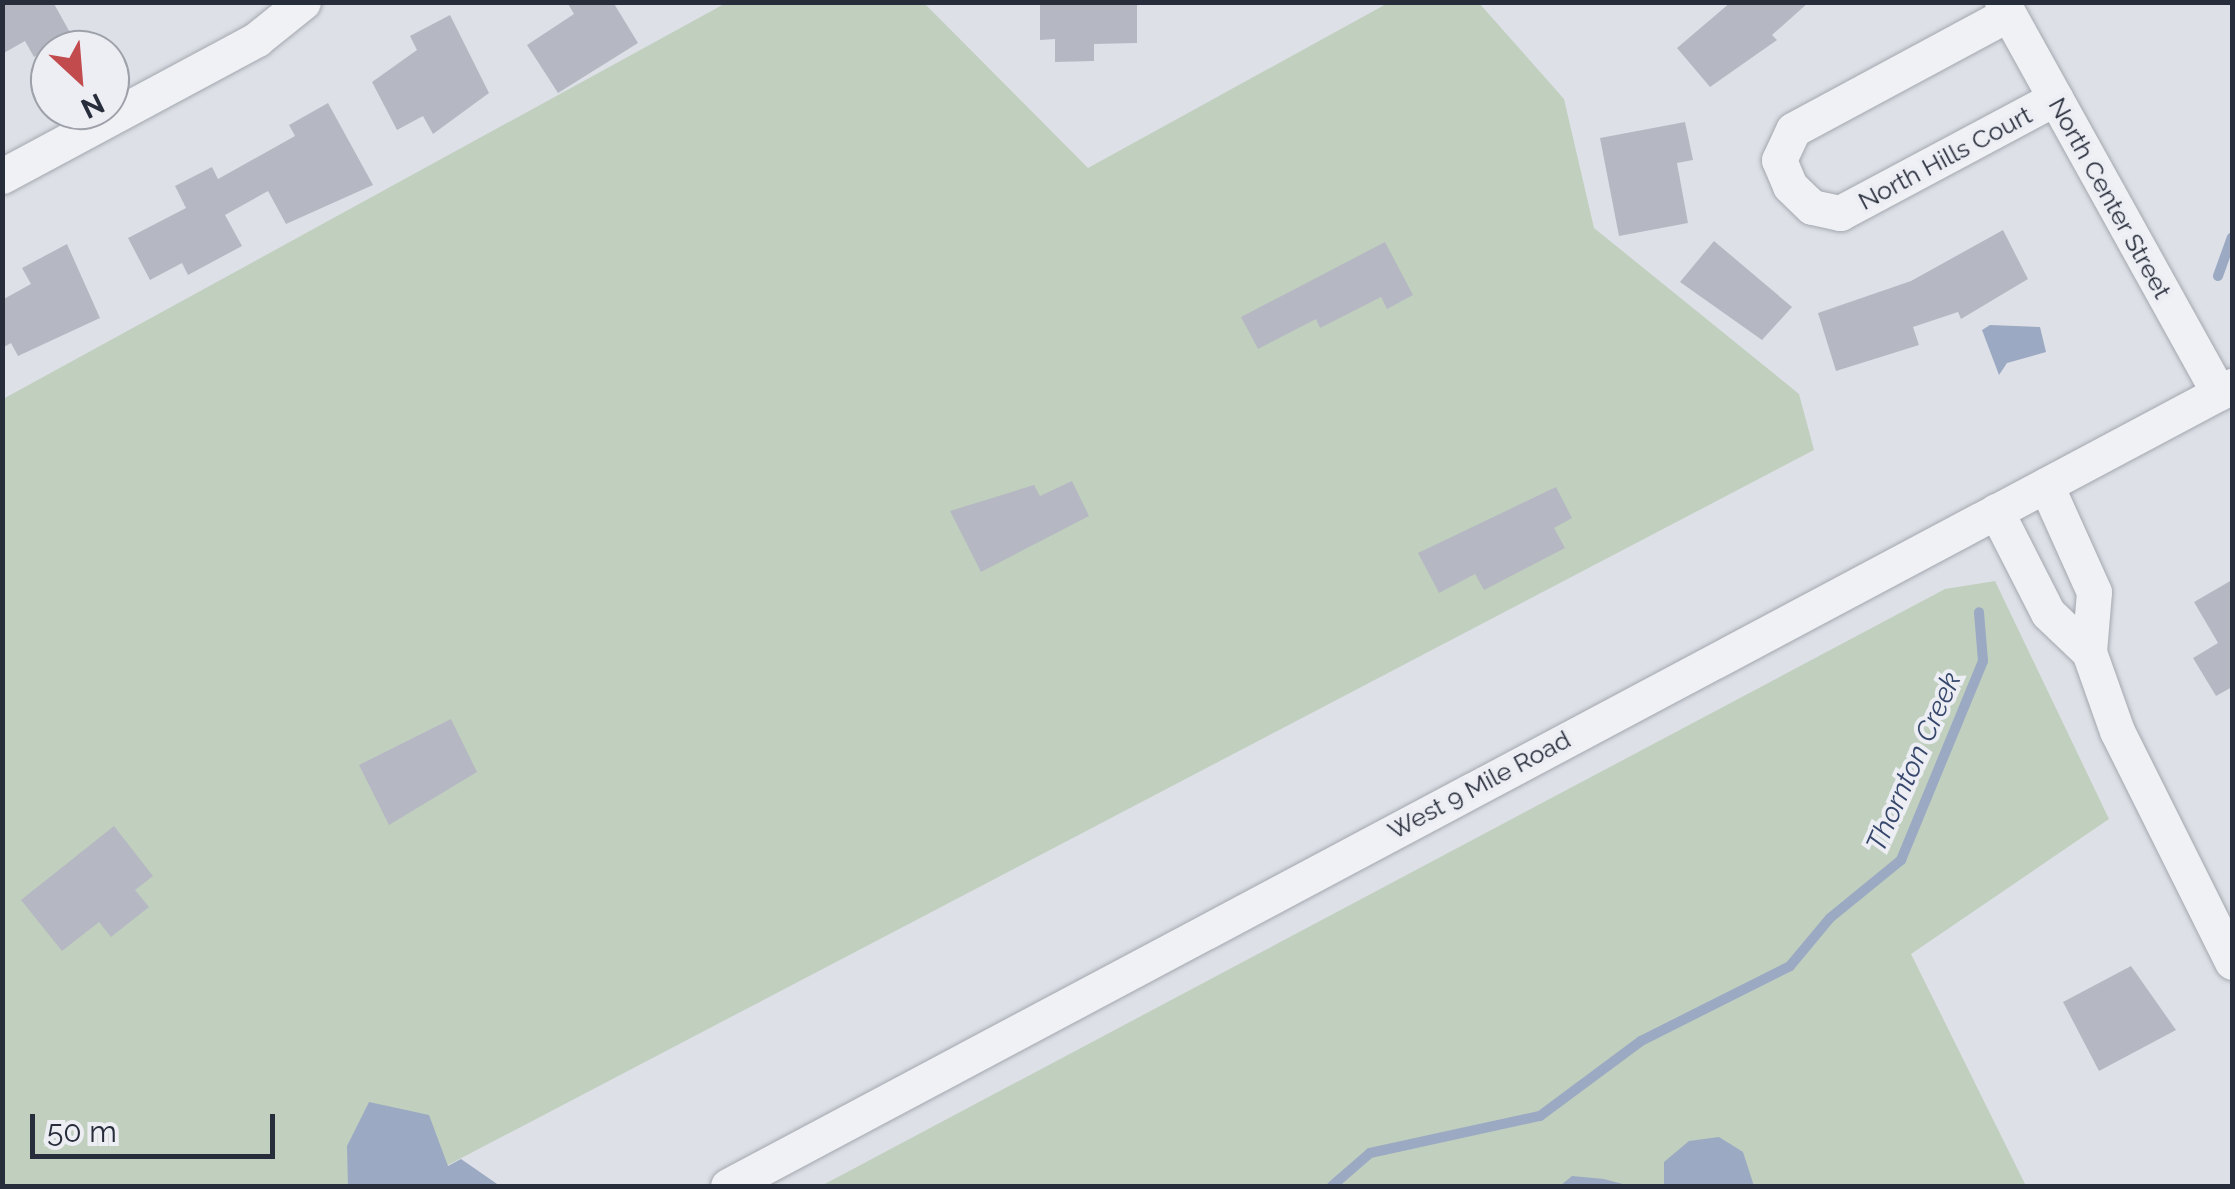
<!DOCTYPE html>
<html>
<head>
<meta charset="utf-8">
<style>
  body { margin:0 }
  #map { position:relative; width:2235px; height:1189px; overflow:hidden; background:#dde0e6; font-family:Raleway,sans-serif }
  div>[style] { position:absolute }
  .green>* { inset:0; background:#c1cfbf }
  .water>* { inset:0; background:#9ba9c3 }
  .stream>* { height:10px; margin:-5px; padding:0 5px; transform-origin:5px; border-radius:5px; background:#9ba9c3 }
  .building>* { inset:0; background:#b5b8c2 }
  .roads { filter:drop-shadow(0 0 2px #a3a7af) drop-shadow(0 0 2px #a3a7af) }
  .minor>* { height:35px; margin:-17.5px; padding:0 17.5px; transform-origin:17.5px; border-radius:17.5px; background:#f0f1f4 }
  span { translate:-50% -50%; white-space:nowrap; text-align:center; line-height:1.15; -webkit-text-stroke:8px #eceef4; paint-order:stroke }
  .street-label { font-size:25px; color:#282d3b }
  .water-label { font-size:28px; color:#36476b; font-style:italic }
  .frame { position:absolute; inset:0; border:5px solid #282d3b; pointer-events:none }
  .north { position:absolute; left:30px; top:30px; width:100px; height:100px; box-sizing:border-box; background:#eceef4; border:2px solid #9ea1aa; border-radius:50%; rotate:154deg; font-size:28px; font-weight:700; line-height:40px; text-align:center; color:#282d3b }
  .north::after { content:''; display:block; margin:auto; width:35px; height:45px; background:#c24b4e; clip-path:polygon(50% 0,100% 100%,50% 72%,0 100%) }
  .scale { position:absolute; left:30px; top:1114px; width:245px; height:45px; box-sizing:border-box; border:5px solid #282d3b; border-top:0; padding-left:12px; font-size:30px; line-height:35px; white-space:nowrap; color:#282d3b; -webkit-text-stroke:8px #eceef4; paint-order:stroke }
</style>
</head>
<body>
<div id="map">
  <div class="green">
    <div style="clip-path:polygon(726px 3px,924px 3px,1088px 168px,1388px 3px,1479px 3px,1564px 99px,1594px 228px,1799px 394px,1814px 450px,408px 1186px,3px 1186px,3px 399px)"></div>
    <div style="clip-path:polygon(1995px 581px,2109px 819px,1911px 954px,2026px 1186px,821px 1186px,1945px 589px)"></div>
  </div>
  <div class="water">
    <div style="clip-path:polygon(1990px 325px,2040px 327px,2046px 352px,2007px 363px,1999px 375px,1982px 330px)"></div>
    <div style="clip-path:polygon(369px 1102px,429px 1115px,448px 1166px,461px 1159px,500px 1186px,348px 1186px,347px 1146px)"></div>
    <div style="clip-path:polygon(1719px 1137px,1743px 1152px,1754px 1186px,1664px 1184px,1664px 1162px,1689px 1141px)"></div>
    <div style="clip-path:polygon(1572px 1176px,1604px 1179px,1630px 1186px,1560px 1186px)"></div>
  </div>
  <div class="stream">
    <div style="left:2218px;top:276px;width:41px;rotate:-70.3deg"></div>
    <div style="left:1332px;top:1186px;width:50px;rotate:-41deg"></div>
    <div style="left:1370px;top:1153px;width:174px;rotate:-12.3deg"></div>
    <div style="left:1540px;top:1116px;width:126px;rotate:-36.6deg"></div>
    <div style="left:1641px;top:1041px;width:167px;rotate:-26.7deg"></div>
    <div style="left:1790px;top:966px;width:62px;rotate:-50.2deg"></div>
    <div style="left:1830px;top:918px;width:92px;rotate:-39.2deg"></div>
    <div style="left:1901px;top:860px;width:215px;rotate:-67.6deg"></div>
    <div style="left:1983px;top:661px;width:49px;rotate:-94.7deg"></div>
  </div>
  <div class="building">
    <div style="clip-path:polygon(2px 2px,53px 2px,72px 36px,34px 57px,25px 41px,2px 54px)"></div>
    <div style="clip-path:polygon(567px 2px,613px 2px,638px 43px,558px 93px,527px 45px,574px 14px)"></div>
    <div style="clip-path:polygon(1040px 2px,1137px 2px,1137px 43px,1094px 44px,1094px 61px,1055px 62px,1055px 39px,1040px 40px)"></div>
    <div style="clip-path:polygon(1731px 2px,1809px 2px,1772px 35px,1777px 40px,1710px 87px,1677px 48px)"></div>
    <div style="clip-path:polygon(450px 15px,489px 93px,433px 134px,423px 116px,397px 130px,372px 82px,417px 50px,410px 36px)"></div>
    <div style="clip-path:polygon(328px 103px,373px 185px,286px 224px,268px 191px,225px 215px,242px 246px,188px 275px,182px 263px,150px 280px,128px 238px,186px 208px,175px 186px,212px 167px,218px 179px,295px 136px,289px 125px)"></div>
    <div style="clip-path:polygon(1685px 122px,1693px 160px,1677px 163px,1688px 223px,1619px 236px,1600px 138px)"></div>
    <div style="clip-path:polygon(2003px 230px,2028px 279px,1961px 319px,1958px 312px,1913px 327px,1919px 345px,1836px 371px,1818px 313px,1911px 281px)"></div>
    <div style="clip-path:polygon(1714px 241px,1792px 307px,1762px 340px,1680px 282px)"></div>
    <div style="clip-path:polygon(1385px 242px,1413px 295px,1387px 309px,1381px 297px,1320px 328px,1316px 319px,1258px 349px,1241px 317px)"></div>
    <div style="clip-path:polygon(67px 244px,100px 318px,18px 356px,11px 343px,2px 348px,2px 300px,31px 284px,22px 268px)"></div>
    <div style="clip-path:polygon(1072px 481px,1089px 516px,981px 572px,950px 511px,1034px 485px,1040px 496px)"></div>
    <div style="clip-path:polygon(1556px 487px,1572px 518px,1554px 528px,1565px 548px,1484px 590px,1475px 574px,1439px 593px,1418px 553px)"></div>
    <div style="clip-path:polygon(2232px 580px,2232px 687px,2216px 696px,2193px 658px,2218px 643px,2194px 602px)"></div>
    <div style="clip-path:polygon(451px 719px,477px 772px,389px 825px,359px 765px)"></div>
    <div style="clip-path:polygon(114px 826px,153px 876px,135px 890px,149px 907px,111px 937px,99px 922px,62px 951px,21px 900px)"></div>
    <div style="clip-path:polygon(2131px 966px,2176px 1030px,2099px 1071px,2063px 1002px)"></div>
  </div>
  <div class="roads">
    <div class="minor">
      <div style="left:2002px;top:2px;width:447px;rotate:61deg"></div>
      <div style="left:2008px;top:14px;width:244px;rotate:151.7deg"></div>
      <div style="left:1793px;top:130px;width:33px;rotate:115deg"></div>
      <div style="left:1779px;top:160px;width:28px;rotate:67deg"></div>
      <div style="left:1790px;top:186px;width:30px;rotate:44deg"></div>
      <div style="left:1812px;top:207px;width:29px;rotate:12deg"></div>
      <div style="left:1840px;top:213px;width:244px;rotate:-28.1deg"></div>
      <div style="left:2px;top:176px;width:289px;rotate:-28.2deg"></div>
      <div style="left:257px;top:39px;width:59px;rotate:-38.8deg"></div>
      <div style="left:2046px;top:485px;width:117px;rotate:65.8deg"></div>
      <div style="left:2094px;top:592px;width:60px;rotate:94.8deg"></div>
      <div style="left:2089px;top:652px;width:84px;rotate:70.5deg"></div>
      <div style="left:2117px;top:731px;width:258px;rotate:63.5deg"></div>
      <div style="left:1996px;top:511px;width:114px;rotate:63deg"></div>
      <div style="left:2048px;top:613px;width:57px;rotate:43.6deg"></div>
      <div style="left:728px;top:1186px;width:1704px;rotate:-28.01deg"></div>
    </div>
  </div>
  <div class="street-label">
    <span style="left:1945px;top:158px;rotate:-28deg">North Hills Court</span>
    <span style="left:2110px;top:198px;rotate:61deg">North Center Street</span>
    <span style="left:1479px;top:785px;rotate:-28deg">West 9 Mile Road</span>
  </div>
  <div class="water-label">
    <span style="left:1914px;top:762px;rotate:-66deg">Thornton Creek</span>
  </div>
  <div class="frame"></div>
  <div class="north">N</div>
  <div class="scale">50 m</div>
</div>
</body>
</html>
